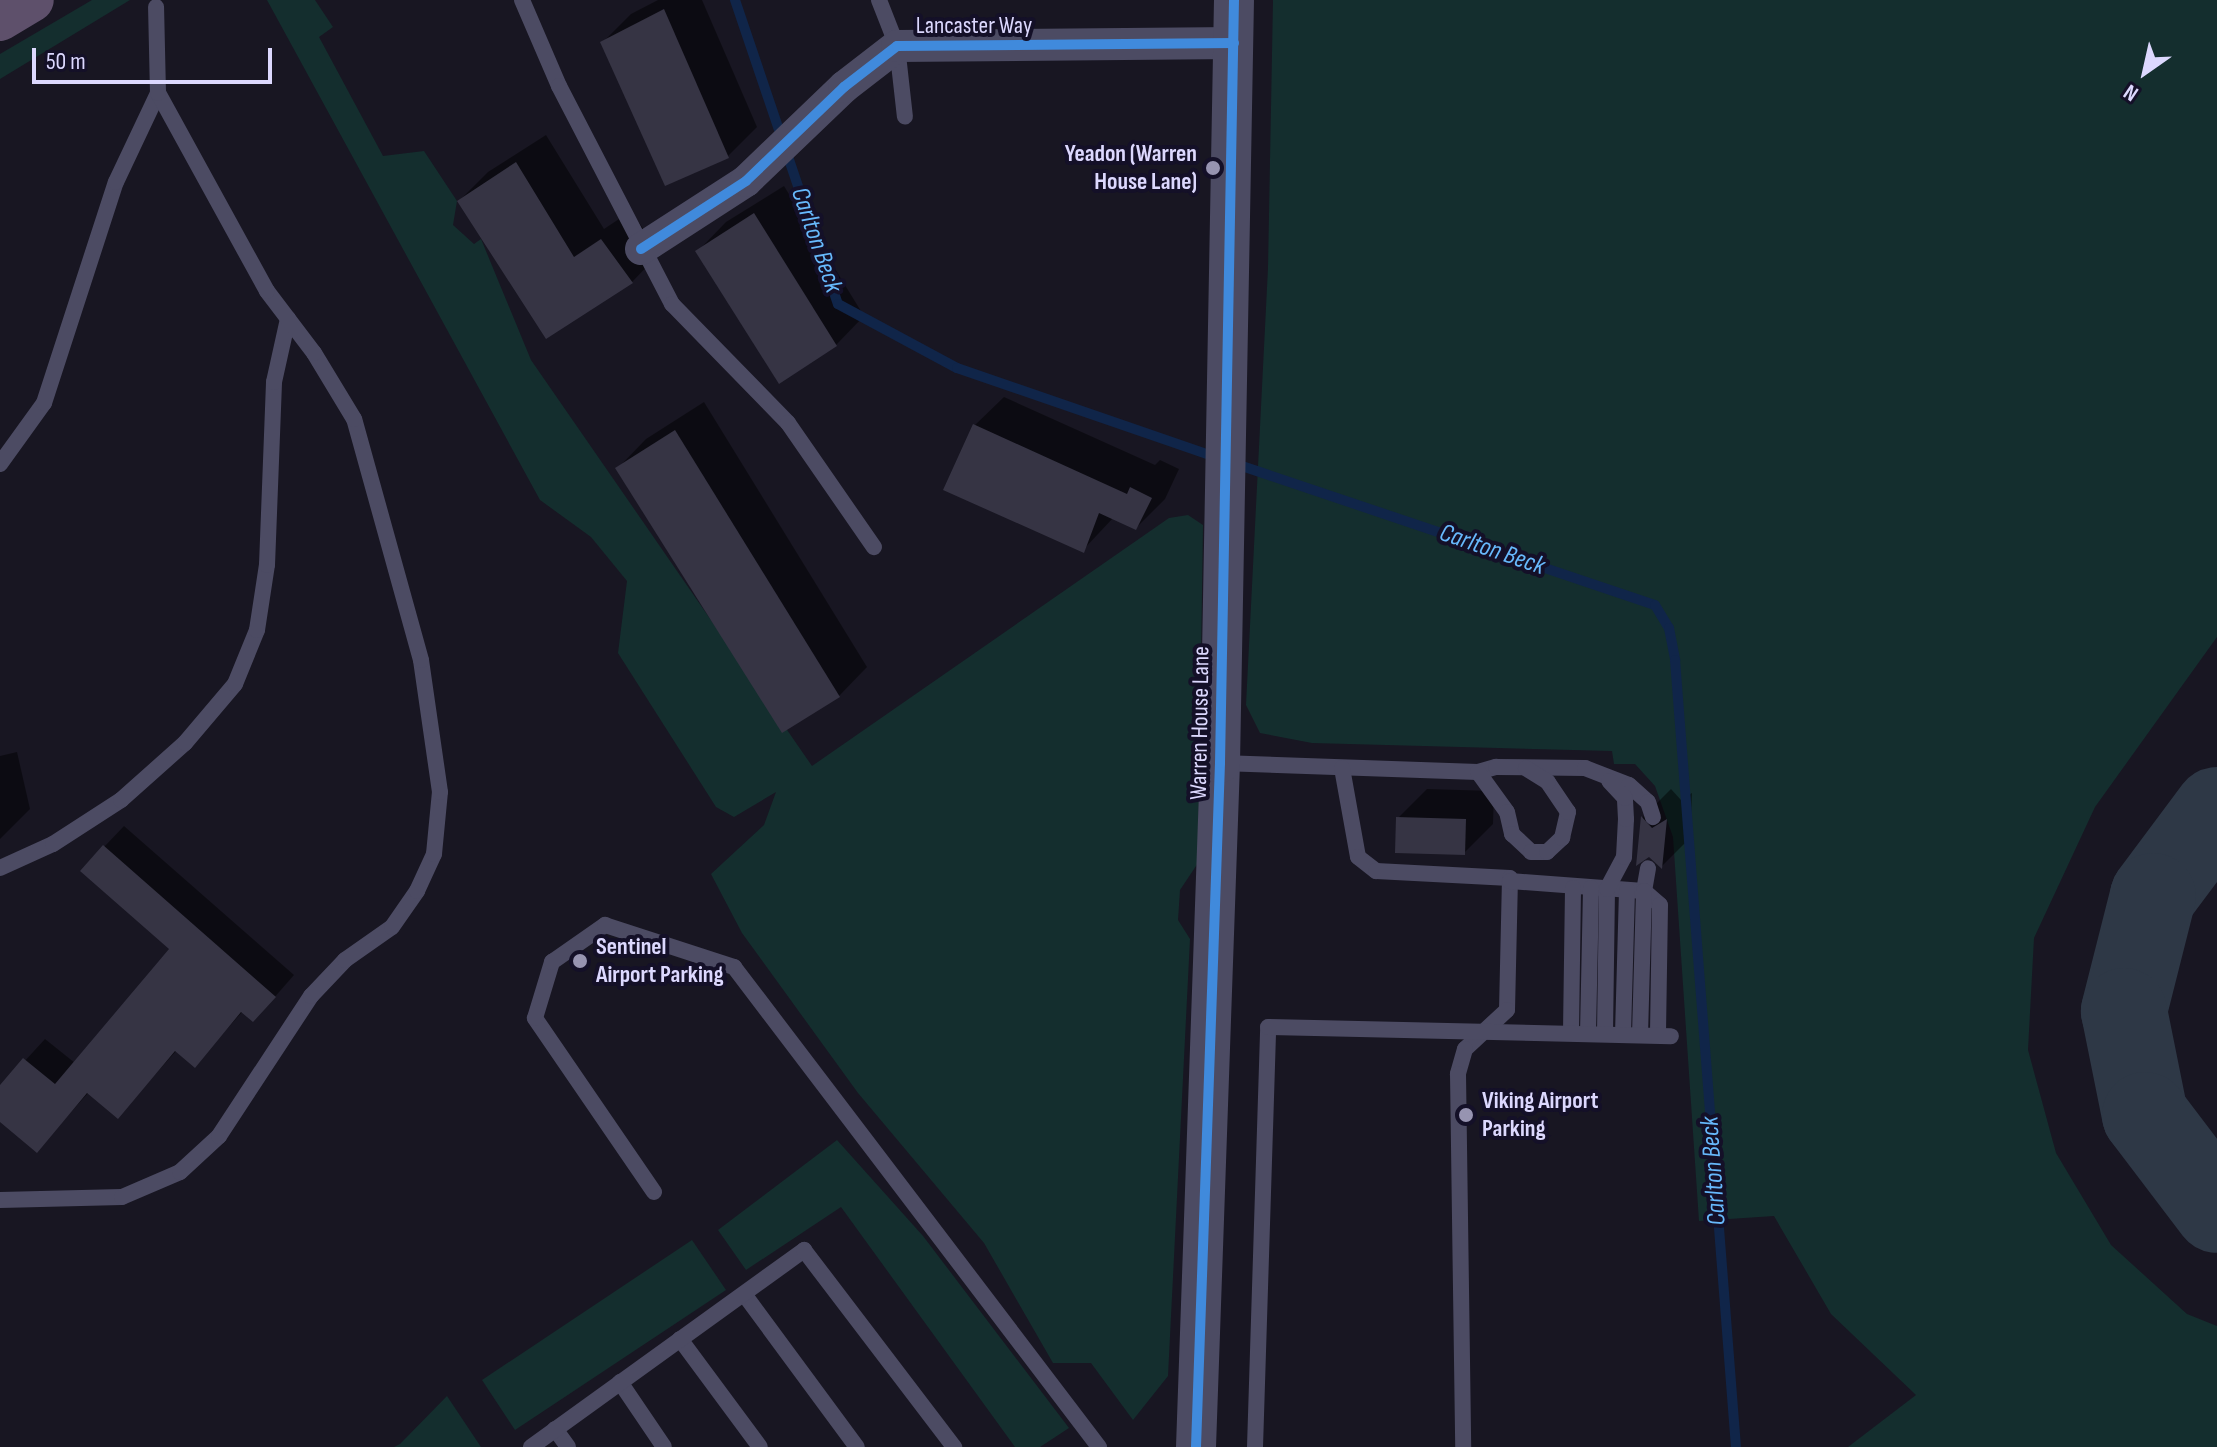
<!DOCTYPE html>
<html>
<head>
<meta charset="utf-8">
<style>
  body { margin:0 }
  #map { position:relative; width:2217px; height:1447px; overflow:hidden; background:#181622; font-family:"Sofia Sans Condensed",sans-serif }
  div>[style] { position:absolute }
  .green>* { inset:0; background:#142e2e }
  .shadow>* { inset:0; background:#0007 }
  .stream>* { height:10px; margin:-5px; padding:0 5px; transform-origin:5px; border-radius:5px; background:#102549 }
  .taxiway>* { height:86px; margin:-43px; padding:0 43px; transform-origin:43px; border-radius:43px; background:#2e3846 }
  .building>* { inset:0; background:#363444 }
  .service>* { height:16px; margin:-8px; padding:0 8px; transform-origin:8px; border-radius:8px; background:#4c4b63 }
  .minor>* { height:32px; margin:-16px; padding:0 16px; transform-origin:16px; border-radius:16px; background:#4c4b63 }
  .tertiary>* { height:40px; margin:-20px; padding:0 20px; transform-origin:20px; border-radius:20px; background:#4c4b63 }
  .trunk>* { height:44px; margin:-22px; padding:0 22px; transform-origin:22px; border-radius:22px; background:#5e506b }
  .cycleway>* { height:10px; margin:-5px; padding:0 5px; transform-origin:5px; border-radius:5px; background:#408adc }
  .dots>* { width:22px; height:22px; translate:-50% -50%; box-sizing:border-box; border:4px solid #141028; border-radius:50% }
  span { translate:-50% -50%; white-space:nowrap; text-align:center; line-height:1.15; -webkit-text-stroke:8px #141028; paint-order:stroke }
  .street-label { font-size:24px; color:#dcd8fe }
  .poi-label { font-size:24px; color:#dcd8fe; font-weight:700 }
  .right { translate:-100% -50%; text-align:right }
  .left { translate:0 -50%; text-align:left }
  .water-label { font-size:26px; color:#67b9fc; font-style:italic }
  .north { position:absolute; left:2105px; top:32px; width:80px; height:80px; -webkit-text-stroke:6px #141028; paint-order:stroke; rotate:214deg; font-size:22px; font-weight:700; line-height:32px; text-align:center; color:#dcd8fe }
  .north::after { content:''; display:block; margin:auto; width:28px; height:36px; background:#dcd8fe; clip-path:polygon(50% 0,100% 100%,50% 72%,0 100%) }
  .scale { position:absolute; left:32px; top:48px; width:240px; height:36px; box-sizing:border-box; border:4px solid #dcd8fe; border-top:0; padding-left:10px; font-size:24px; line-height:28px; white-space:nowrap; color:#dcd8fe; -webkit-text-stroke:6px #141028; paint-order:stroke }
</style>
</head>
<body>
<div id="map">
  <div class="green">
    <div style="clip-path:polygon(92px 0,130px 0,0 79px,0 54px)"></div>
    <div style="clip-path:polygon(267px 0,315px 0,333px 27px,319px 37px,383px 156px,424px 151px,457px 201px,453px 225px,474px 244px,481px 239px,531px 360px,812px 766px,1169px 518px,1188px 515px,1203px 525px,1198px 863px,1180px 890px,1178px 920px,1190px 939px,1168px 1376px,1133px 1420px,1091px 1363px,1053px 1363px,984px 1243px,858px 1093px,742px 933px,711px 874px,764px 825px,776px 792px,734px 817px,716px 807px,618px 653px,627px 581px,591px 537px,540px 500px)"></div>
    <div style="clip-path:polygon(1273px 0,2217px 0,2217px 637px,2095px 807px,2034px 938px,2028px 1050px,2056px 1153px,2111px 1245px,2187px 1314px,2217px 1326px,2217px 1447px,1848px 1447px,1916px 1395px,1831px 1314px,1774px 1216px,1699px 1221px,1673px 837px,1655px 786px,1635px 764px,1614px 764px,1612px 751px,1312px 743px,1260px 733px,1246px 705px,1268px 268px)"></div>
    <div style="clip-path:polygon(837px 1140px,923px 1236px,1069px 1428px,1040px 1447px,1015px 1447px,841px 1207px,746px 1270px,718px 1230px)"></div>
    <div style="clip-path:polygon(692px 1240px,726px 1290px,515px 1430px,482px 1380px)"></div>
    <div style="clip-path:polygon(447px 1396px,481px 1447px,394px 1447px,400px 1444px)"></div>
  </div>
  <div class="shadow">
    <div style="clip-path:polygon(658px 0,702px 0,757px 127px,728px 156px,602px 43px,631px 14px)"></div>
    <div style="clip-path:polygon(546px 135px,604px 229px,631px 211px,660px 253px,632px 282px,547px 336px,459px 201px,488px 172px)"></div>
    <div style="clip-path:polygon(784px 186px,864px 316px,836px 345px,698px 251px,726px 222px)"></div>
    <div style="clip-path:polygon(1004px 397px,1155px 465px,1160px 460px,1179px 469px,1165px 499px,1136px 528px,1114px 517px,1083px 550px,975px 425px)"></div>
    <div style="clip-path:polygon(704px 402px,867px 667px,839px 696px,618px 468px,646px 439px)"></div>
    <div style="clip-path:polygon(17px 752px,30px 809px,0 839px,0 756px)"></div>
    <div style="clip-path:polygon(1427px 789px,1494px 791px,1493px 824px,1464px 853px,1398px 818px)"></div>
    <div style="clip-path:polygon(1671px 789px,1681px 800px,1692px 793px,1690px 838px,1662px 866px,1649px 855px,1638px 862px,1643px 817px)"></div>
    <div style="clip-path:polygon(124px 826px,294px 975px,273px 999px,243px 1011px,195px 1065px,177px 1050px,118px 1116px,89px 1092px,37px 1150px,0 1120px,0 1088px,45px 1039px,75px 1063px,172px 949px,104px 847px)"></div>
  </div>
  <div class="stream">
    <div style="left:735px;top:0;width:321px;rotate:71.3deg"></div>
    <div style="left:838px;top:304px;width:135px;rotate:28.3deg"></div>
    <div style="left:957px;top:368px;width:276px;rotate:19deg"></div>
    <div style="left:1233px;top:463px;width:445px;rotate:18.6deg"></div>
    <div style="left:1655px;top:605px;width:27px;rotate:59deg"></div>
    <div style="left:1669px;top:628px;width:33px;rotate:79deg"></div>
    <div style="left:1675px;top:660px;width:789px;rotate:85.57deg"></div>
  </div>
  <div class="taxiway">
    <div style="left:2217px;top:810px;width:107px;rotate:126.7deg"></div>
    <div style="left:2153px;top:896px;width:119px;rotate:104.2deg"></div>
    <div style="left:2124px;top:1011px;width:106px;rotate:78.6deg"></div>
    <div style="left:2145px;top:1115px;width:119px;rotate:52.8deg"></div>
  </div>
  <div class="building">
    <div style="clip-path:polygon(664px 9px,729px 158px,665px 186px,600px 42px)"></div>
    <div style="clip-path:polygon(516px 162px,574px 257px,601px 239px,633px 283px,546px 339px,457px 201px)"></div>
    <div style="clip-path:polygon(754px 213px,837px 346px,779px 384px,695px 251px)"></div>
    <div style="clip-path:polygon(973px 424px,1127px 494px,1130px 487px,1152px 498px,1136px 530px,1099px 513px,1084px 553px,943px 490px)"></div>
    <div style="clip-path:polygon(675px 430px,840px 697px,782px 733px,615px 468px)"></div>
    <div style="clip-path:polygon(1641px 816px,1652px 828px,1667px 819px,1662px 869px,1649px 857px,1636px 866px)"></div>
    <div style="clip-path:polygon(1396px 817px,1466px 819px,1465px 855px,1395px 853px)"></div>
    <div style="clip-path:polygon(103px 845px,276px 997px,253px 1022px,241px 1012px,195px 1068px,175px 1051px,118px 1119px,87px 1093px,37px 1153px,0 1122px,0 1085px,23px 1058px,55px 1084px,169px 949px,80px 871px)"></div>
  </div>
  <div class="service">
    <div style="left:522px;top:0;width:94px;rotate:66.7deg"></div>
    <div style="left:559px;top:86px;width:246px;rotate:62.6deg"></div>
    <div style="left:672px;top:304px;width:166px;rotate:45.7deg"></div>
    <div style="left:788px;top:423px;width:151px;rotate:55.3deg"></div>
    <div style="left:879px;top:0;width:49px;rotate:68.6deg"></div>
    <div style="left:897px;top:46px;width:71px;rotate:83.6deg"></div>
    <div style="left:0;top:464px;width:75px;rotate:-54.2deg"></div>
    <div style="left:44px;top:403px;width:232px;rotate:-72deg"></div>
    <div style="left:116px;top:182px;width:98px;rotate:-64.7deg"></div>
    <div style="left:1221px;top:763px;width:257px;rotate:2deg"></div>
    <div style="left:1478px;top:772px;width:19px;rotate:-16deg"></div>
    <div style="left:1496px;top:767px;width:89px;rotate:0.6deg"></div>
    <div style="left:1585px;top:768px;width:47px;rotate:21.1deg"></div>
    <div style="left:1629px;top:785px;width:25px;rotate:42deg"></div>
    <div style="left:1648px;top:802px;width:16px;rotate:72deg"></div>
    <div style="left:1342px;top:768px;width:90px;rotate:79.8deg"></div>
    <div style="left:1358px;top:857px;width:23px;rotate:38deg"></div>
    <div style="left:1376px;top:871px;width:134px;rotate:3deg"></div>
    <div style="left:1510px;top:878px;width:132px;rotate:91.3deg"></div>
    <div style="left:1507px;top:1010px;width:57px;rotate:137.1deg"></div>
    <div style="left:1465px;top:1049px;width:26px;rotate:106deg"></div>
    <div style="left:1458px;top:1074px;width:373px;rotate:89.2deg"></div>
    <div style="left:1478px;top:772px;width:49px;rotate:54.1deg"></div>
    <div style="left:1507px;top:812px;width:23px;rotate:77deg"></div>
    <div style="left:1512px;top:834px;width:26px;rotate:43deg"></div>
    <div style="left:1531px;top:852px;width:16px"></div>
    <div style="left:1547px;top:852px;width:21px;rotate:-43deg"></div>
    <div style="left:1562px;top:838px;width:27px;rotate:-77deg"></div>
    <div style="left:1568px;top:812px;width:36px;rotate:-124deg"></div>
    <div style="left:1548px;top:782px;width:26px;rotate:-148deg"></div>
    <div style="left:0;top:868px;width:58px;rotate:-24.4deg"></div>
    <div style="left:53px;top:844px;width:81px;rotate:-32.9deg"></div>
    <div style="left:121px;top:800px;width:86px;rotate:-41.7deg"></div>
    <div style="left:185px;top:743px;width:77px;rotate:-49.7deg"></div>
    <div style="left:235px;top:684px;width:58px;rotate:-67.8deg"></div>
    <div style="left:257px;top:630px;width:66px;rotate:-81.3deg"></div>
    <div style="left:267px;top:565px;width:183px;rotate:-87.8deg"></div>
    <div style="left:274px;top:382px;width:65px;rotate:-77.5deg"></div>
    <div style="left:1510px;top:881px;width:134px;rotate:4.3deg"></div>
    <div style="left:1644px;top:891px;width:23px;rotate:-80deg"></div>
    <div style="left:1644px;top:891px;width:21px;rotate:41deg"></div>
    <div style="left:1660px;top:905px;width:130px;rotate:90.9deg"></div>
    <div style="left:1571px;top:1032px;width:144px;rotate:-89.2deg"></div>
    <div style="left:1588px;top:1033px;width:145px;rotate:-88.8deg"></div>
    <div style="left:1605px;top:1033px;width:144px;rotate:-89.2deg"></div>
    <div style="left:1607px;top:889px;width:36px;rotate:-62deg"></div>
    <div style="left:1624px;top:857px;width:38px;rotate:-87deg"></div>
    <div style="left:1626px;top:819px;width:21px;rotate:-93deg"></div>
    <div style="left:1625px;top:798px;width:23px;rotate:-133deg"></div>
    <div style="left:1623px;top:1034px;width:144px;rotate:-88.4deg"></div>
    <div style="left:1640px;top:1035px;width:144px;rotate:-88.4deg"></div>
    <div style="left:654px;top:1192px;width:211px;rotate:-124.4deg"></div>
    <div style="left:535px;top:1018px;width:59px;rotate:-73.1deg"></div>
    <div style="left:552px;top:962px;width:65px;rotate:-34.9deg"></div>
    <div style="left:605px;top:925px;width:136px;rotate:18deg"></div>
    <div style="left:734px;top:967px;width:603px;rotate:52.75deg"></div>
    <div style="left:0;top:1200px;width:122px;rotate:-1.4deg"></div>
    <div style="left:122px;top:1197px;width:63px;rotate:-23.3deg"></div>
    <div style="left:180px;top:1172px;width:53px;rotate:-42.7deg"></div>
    <div style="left:219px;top:1136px;width:168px;rotate:-56.7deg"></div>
    <div style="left:311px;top:996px;width:50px;rotate:-46.6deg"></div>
    <div style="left:345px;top:960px;width:57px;rotate:-35.1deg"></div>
    <div style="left:392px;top:927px;width:44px;rotate:-55.2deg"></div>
    <div style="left:417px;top:891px;width:41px;rotate:-65.3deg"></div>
    <div style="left:434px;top:854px;width:62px;rotate:-84.5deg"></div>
    <div style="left:440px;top:792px;width:133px;rotate:-98.2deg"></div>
    <div style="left:421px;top:660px;width:250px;rotate:-105.5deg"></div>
    <div style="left:354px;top:419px;width:77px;rotate:-121.2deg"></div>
    <div style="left:314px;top:353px;width:78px;rotate:-127.2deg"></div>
    <div style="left:267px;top:291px;width:226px;rotate:-118.8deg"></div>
    <div style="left:158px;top:93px;width:86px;rotate:-91.3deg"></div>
    <div style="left:744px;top:1294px;width:190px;rotate:53.6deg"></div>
    <div style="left:680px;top:1339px;width:134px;rotate:53.5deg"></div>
    <div style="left:620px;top:1382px;width:78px;rotate:55.9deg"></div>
    <div style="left:555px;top:1429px;width:22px;rotate:54deg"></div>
    <div style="left:531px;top:1447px;width:337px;rotate:-35.8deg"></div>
    <div style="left:804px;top:1250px;width:248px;rotate:52.7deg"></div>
    <div style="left:1255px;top:1447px;width:420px;rotate:-88.2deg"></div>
    <div style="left:1268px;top:1027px;width:403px;rotate:1.3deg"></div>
  </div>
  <div class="minor">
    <div style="left:641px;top:249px;width:125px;rotate:-32.9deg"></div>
    <div style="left:746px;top:181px;width:136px;rotate:-43.8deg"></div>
    <div style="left:844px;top:87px;width:67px;rotate:-37.7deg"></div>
    <div style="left:897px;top:46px;width:337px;rotate:-0.5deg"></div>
  </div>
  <div class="tertiary">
    <div style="left:1196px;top:1447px;width:684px;rotate:-87.99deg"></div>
    <div style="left:1220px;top:763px;width:763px;rotate:-88.95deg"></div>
  </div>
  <div class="trunk">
    <div style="left:0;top:19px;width:37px;rotate:-31deg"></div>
  </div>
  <div class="cycleway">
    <div style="left:641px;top:249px;width:125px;rotate:-32.9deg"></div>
    <div style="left:746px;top:181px;width:136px;rotate:-43.8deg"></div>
    <div style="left:844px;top:87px;width:67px;rotate:-37.7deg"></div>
    <div style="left:897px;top:46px;width:337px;rotate:-0.5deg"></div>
    <div style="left:1196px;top:1447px;width:684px;rotate:-87.99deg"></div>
    <div style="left:1220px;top:763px;width:763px;rotate:-88.95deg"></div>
  </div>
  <div class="dots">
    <div style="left:1213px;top:168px;background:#9794b1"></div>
    <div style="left:580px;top:961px;background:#9794b1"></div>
    <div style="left:1466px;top:1115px;background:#9794b1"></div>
  </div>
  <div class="street-label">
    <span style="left:974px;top:26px">Lancaster Way</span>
    <span style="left:1200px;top:723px;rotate:-89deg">Warren House Lane</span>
  </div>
  <div class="poi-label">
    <span class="right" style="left:1197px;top:168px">Yeadon (Warren<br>House Lane)</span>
    <span class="left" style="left:596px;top:961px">Sentinel<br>Airport Parking</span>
    <span class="left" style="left:1482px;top:1115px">Viking Airport<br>Parking</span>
  </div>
  <div class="water-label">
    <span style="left:816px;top:240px;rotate:71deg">Carlton Beck</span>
    <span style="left:1492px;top:550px;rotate:19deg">Carlton Beck</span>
    <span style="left:1714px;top:1171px;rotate:-94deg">Carlton Beck</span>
  </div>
  <div class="north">N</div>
  <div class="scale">50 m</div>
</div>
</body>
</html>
